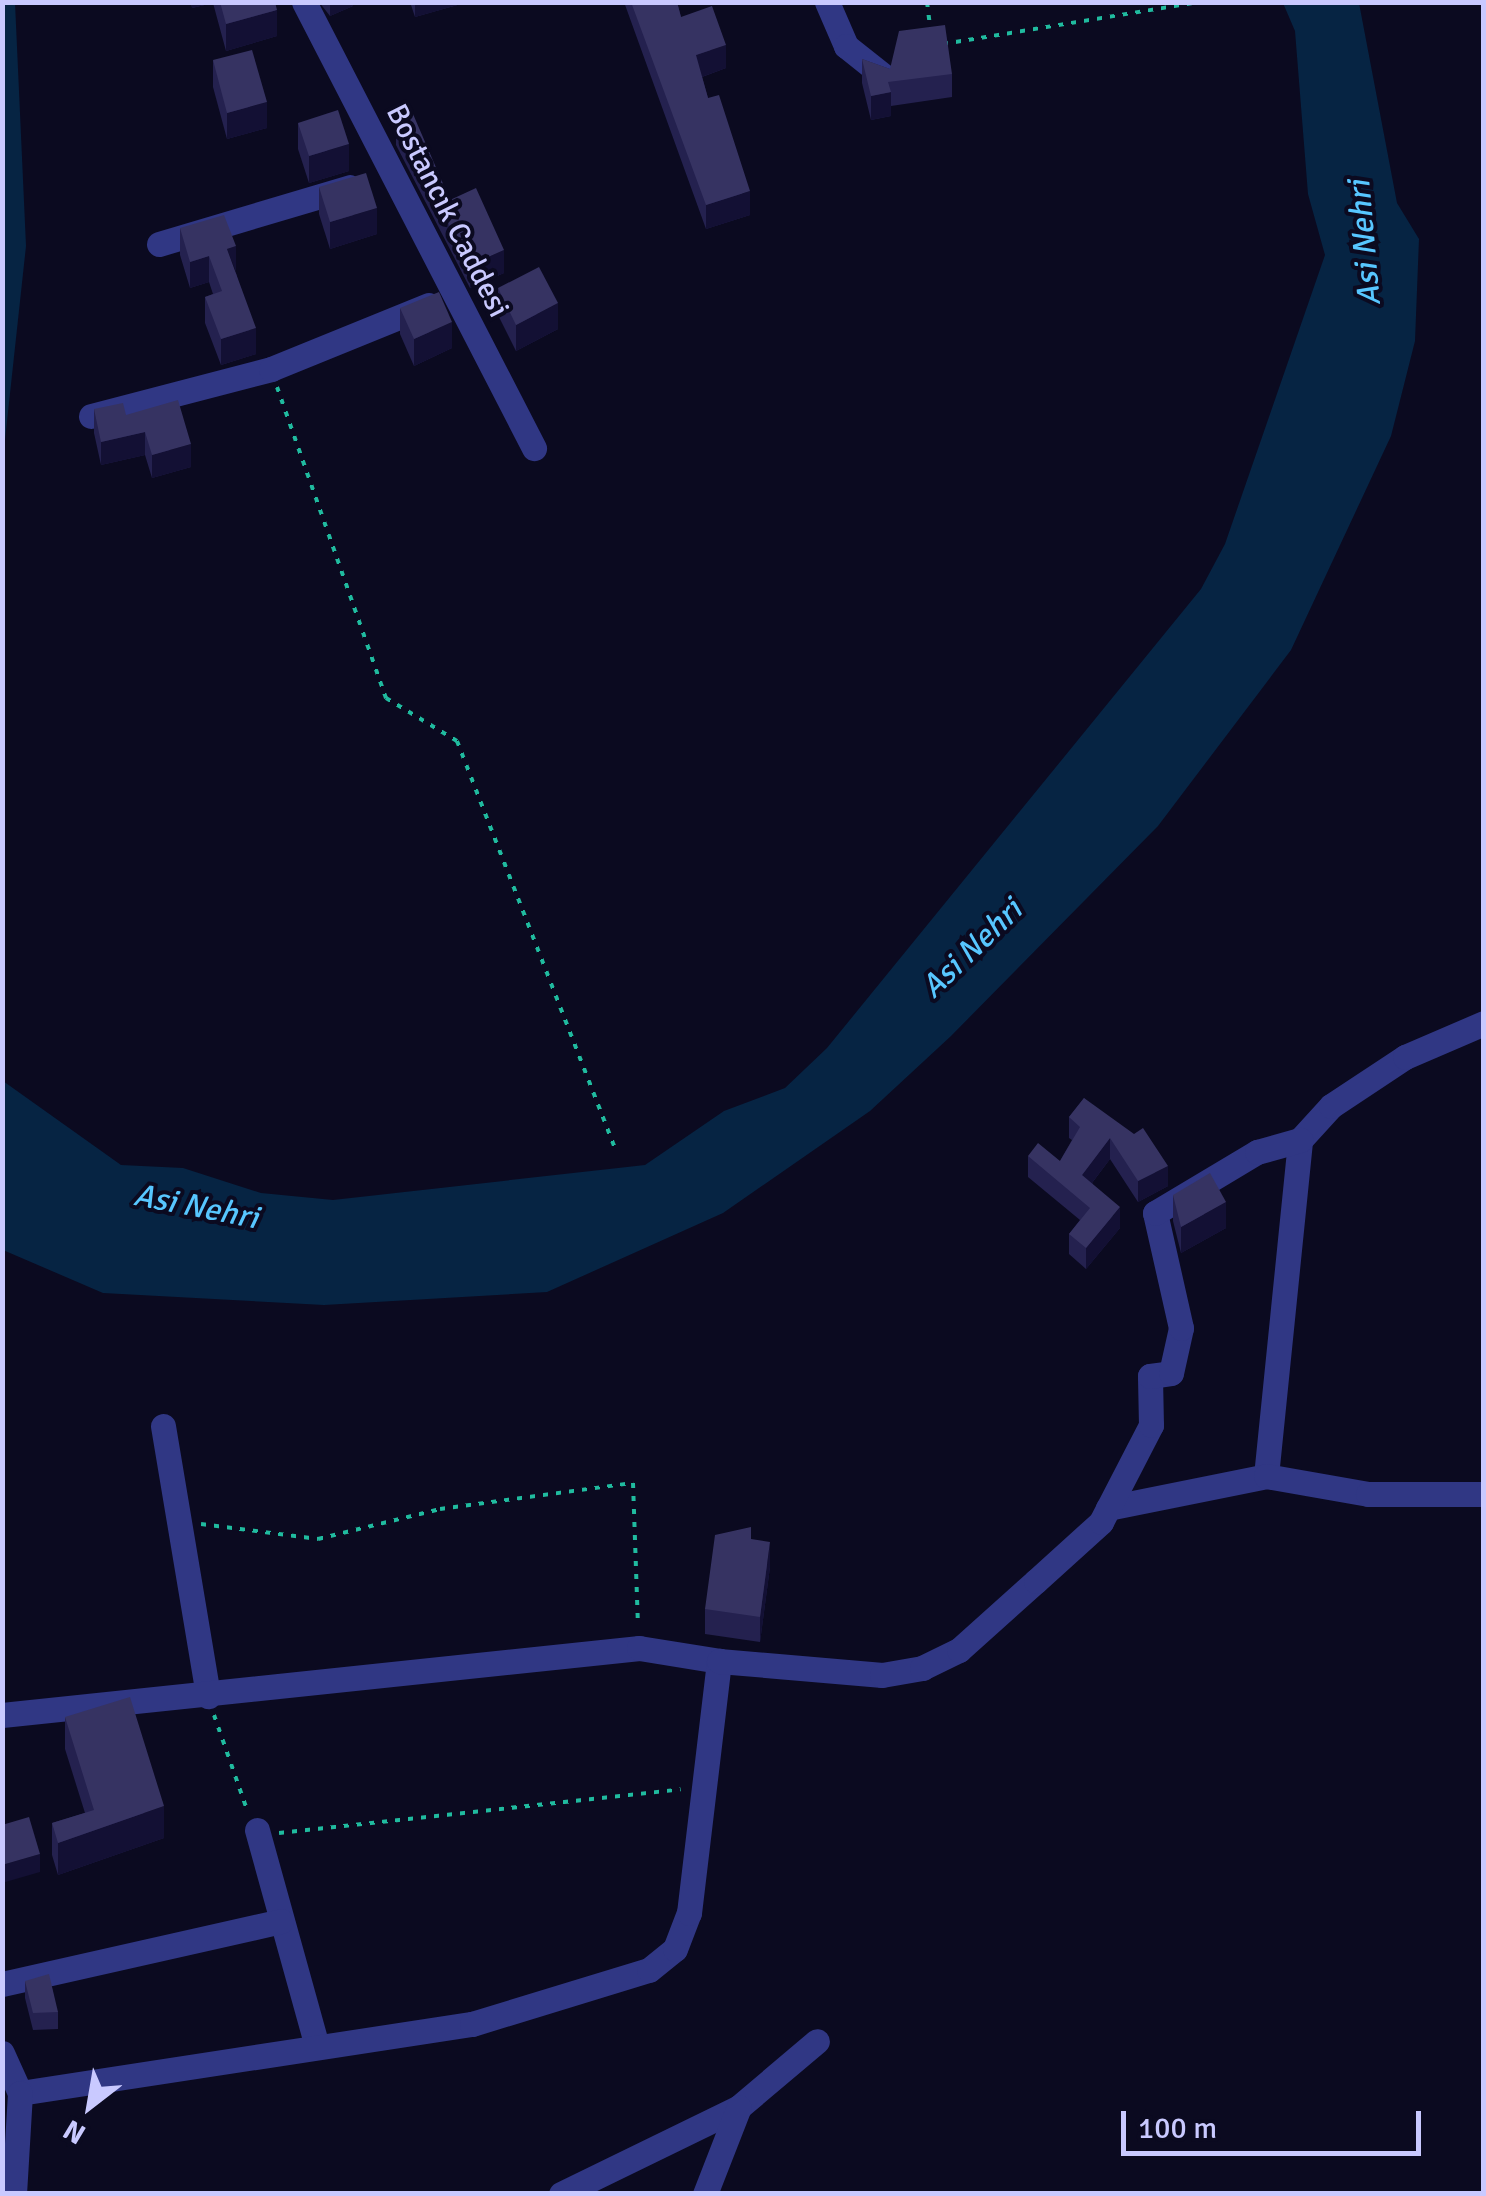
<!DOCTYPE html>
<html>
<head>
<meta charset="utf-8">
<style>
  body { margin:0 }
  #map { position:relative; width:1486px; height:2196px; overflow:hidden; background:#0b0a20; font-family:Signika,sans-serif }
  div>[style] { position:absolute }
  .water>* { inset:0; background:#062443 }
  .path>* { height:4px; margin-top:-2px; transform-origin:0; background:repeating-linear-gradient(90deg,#20bb9f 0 5px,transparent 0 13px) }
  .minor>* { height:25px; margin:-12.5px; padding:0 12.5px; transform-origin:12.5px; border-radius:12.5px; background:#303784 }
  .wall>* { inset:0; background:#24214f }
  .shaded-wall>* { inset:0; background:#131034 }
  .building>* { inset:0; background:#363362 }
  span { translate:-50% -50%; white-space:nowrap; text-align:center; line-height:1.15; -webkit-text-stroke:8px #0b0a20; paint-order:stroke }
  .street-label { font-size:30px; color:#c9c9ff }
  .water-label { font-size:32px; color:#57c6ff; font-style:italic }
  .frame { position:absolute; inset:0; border:5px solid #c9c9ff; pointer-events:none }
  .north { position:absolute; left:40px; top:2056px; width:100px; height:100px; -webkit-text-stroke:8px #0b0a20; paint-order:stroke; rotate:211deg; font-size:28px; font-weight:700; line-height:40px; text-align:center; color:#c9c9ff }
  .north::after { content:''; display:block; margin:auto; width:35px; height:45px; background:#c9c9ff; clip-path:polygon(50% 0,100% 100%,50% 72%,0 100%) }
  .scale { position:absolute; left:1121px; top:2111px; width:300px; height:45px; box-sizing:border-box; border:5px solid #c9c9ff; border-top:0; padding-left:12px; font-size:30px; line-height:35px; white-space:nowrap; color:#c9c9ff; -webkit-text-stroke:8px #0b0a20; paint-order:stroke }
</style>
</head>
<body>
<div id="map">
  <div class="water">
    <div style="clip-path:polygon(15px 3px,26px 246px,3px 458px,2px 3px)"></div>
    <div style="clip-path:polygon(1283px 3px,1359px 3px,1397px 203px,1419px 239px,1415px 341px,1391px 436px,1291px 650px,1158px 826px,951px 1036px,870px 1111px,723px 1213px,547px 1292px,324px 1305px,103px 1293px,3px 1250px,3px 1081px,121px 1165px,183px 1168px,261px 1193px,333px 1200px,645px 1165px,724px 1111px,785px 1088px,827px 1048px,1201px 589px,1225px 544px,1325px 255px,1308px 194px,1295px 31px)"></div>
  </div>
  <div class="path">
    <div style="left:927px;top:2px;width:25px;rotate:83deg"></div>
    <div style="left:943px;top:44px;width:259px;rotate:-9.3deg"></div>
    <div style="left:277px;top:387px;width:330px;rotate:70.7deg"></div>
    <div style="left:386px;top:698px;width:83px;rotate:31.2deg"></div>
    <div style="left:457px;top:741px;width:439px;rotate:68.8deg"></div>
    <div style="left:201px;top:1524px;width:118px;rotate:7.3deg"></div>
    <div style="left:318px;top:1539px;width:126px;rotate:-13.8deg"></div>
    <div style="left:440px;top:1509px;width:195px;rotate:-7.7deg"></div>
    <div style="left:633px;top:1483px;width:142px;rotate:88deg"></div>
    <div style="left:214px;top:1715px;width:101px;rotate:70.8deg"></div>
    <div style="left:279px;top:1833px;width:404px;rotate:-6.2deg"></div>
  </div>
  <div class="minor">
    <div style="left:304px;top:2px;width:502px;rotate:62.72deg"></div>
    <div style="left:827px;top:2px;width:48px;rotate:66.6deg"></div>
    <div style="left:846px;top:46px;width:50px;rotate:38.5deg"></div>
    <div style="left:159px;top:244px;width:199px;rotate:-16.6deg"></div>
    <div style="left:91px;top:416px;width:186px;rotate:-14.6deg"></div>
    <div style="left:271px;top:369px;width:170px;rotate:-22.1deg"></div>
    <div style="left:163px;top:1426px;width:274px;rotate:80.5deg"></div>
    <div style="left:1266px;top:1476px;width:338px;rotate:-84.2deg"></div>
    <div style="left:1300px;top:1140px;width:46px;rotate:-47.6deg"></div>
    <div style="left:1331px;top:1106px;width:89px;rotate:-33.5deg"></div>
    <div style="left:1405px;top:1057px;width:86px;rotate:-23.3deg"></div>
    <div style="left:1108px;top:1508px;width:161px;rotate:-11.4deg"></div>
    <div style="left:1266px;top:1476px;width:104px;rotate:10deg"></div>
    <div style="left:1368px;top:1494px;width:116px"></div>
    <div style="left:2px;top:1715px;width:641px;rotate:-6deg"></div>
    <div style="left:639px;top:1648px;width:81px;rotate:9.2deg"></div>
    <div style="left:257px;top:1830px;width:225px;rotate:74.5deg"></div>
    <div style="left:2px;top:1984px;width:286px;rotate:-12.7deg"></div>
    <div style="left:2px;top:2053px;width:44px;rotate:65.8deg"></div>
    <div style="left:20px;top:2093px;width:457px;rotate:-8.7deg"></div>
    <div style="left:472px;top:2024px;width:185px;rotate:-17deg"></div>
    <div style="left:649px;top:1970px;width:33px;rotate:-39deg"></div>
    <div style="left:675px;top:1949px;width:39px;rotate:-69deg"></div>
    <div style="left:689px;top:1913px;width:254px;rotate:-83.2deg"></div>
    <div style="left:719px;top:1661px;width:164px;rotate:4.9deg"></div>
    <div style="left:882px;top:1675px;width:41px;rotate:-9.9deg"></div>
    <div style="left:922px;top:1668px;width:41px;rotate:-25.9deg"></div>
    <div style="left:959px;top:1650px;width:103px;rotate:-41.9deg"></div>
    <div style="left:1036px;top:1581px;width:88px;rotate:-42.2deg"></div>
    <div style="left:1101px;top:1522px;width:109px;rotate:-62.7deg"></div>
    <div style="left:1151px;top:1425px;width:49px;rotate:-91.2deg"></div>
    <div style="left:1150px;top:1376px;width:21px;rotate:-8deg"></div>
    <div style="left:1171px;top:1373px;width:46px;rotate:-77.5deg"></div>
    <div style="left:1181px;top:1328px;width:118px;rotate:-102.7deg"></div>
    <div style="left:1155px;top:1213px;width:119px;rotate:-30.9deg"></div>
    <div style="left:1257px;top:1152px;width:45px;rotate:-15.6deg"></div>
    <div style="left:14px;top:2194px;width:101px;rotate:-86.6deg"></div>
    <div style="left:561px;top:2194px;width:198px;rotate:-26deg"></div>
    <div style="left:739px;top:2107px;width:102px;rotate:-40.2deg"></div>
    <div style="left:705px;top:2194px;width:93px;rotate:-68.7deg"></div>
  </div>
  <div class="wall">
    <div style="clip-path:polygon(191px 2px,275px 2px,277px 36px,226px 51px,213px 3px,192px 8px)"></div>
    <div style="clip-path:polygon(319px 2px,353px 2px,353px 6px,330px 16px)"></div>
    <div style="clip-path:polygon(410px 2px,461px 2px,461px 4px,415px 17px)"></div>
    <div style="clip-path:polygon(624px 2px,677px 2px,681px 17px,726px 68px,702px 77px,708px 98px,750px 215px,706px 229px)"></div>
    <div style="clip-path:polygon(862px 59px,890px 69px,952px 74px,952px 97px,891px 106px,891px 116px,871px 120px,862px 83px)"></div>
    <div style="clip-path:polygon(213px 60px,267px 128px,227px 139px,213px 87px)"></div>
    <div style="clip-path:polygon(298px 123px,349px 171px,309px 183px,298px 149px)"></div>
    <div style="clip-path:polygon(396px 123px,450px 200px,504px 273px,470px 288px,396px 145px)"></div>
    <div style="clip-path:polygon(319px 187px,377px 234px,330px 249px,319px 214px)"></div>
    <div style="clip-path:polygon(180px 228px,236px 273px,256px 354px,221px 365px,205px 323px,205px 297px,213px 294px,209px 282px,190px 288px,180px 255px)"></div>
    <div style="clip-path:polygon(498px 288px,558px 329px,516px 351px,498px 315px)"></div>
    <div style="clip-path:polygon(400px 308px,452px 348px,414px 366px,400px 334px)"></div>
    <div style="clip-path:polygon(94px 409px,126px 415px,191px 467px,152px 478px,145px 455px,101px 465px,94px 433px)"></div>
    <div style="clip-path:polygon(1084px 1098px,1168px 1186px,1138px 1202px,1110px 1159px,1092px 1183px,1120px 1228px,1086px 1269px,1069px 1254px,1069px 1234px,1080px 1220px,1028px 1177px,1028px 1156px,1060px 1161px,1072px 1140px,1069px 1138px,1069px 1117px)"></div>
    <div style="clip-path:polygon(1173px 1195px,1226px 1228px,1181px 1253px,1173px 1221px)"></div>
    <div style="clip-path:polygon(751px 1539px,770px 1567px,760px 1642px,705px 1634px,705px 1609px)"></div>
    <div style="clip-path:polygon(65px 1717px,164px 1838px,58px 1875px,52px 1855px,52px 1823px,85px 1813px,65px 1749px)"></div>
    <div style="clip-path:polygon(25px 1981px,58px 2012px,58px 2029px,33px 2030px,25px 1998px)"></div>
  </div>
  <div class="shaded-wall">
    <div style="clip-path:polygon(192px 2px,213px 2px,213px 3px,192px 8px)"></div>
    <div style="clip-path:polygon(330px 2px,353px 2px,353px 6px,330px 16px)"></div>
    <div style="clip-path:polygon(415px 2px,461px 2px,461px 4px,415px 17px)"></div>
    <div style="clip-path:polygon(277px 10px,277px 36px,226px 51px,226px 24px)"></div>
    <div style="clip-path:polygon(726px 45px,726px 68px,696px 79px,696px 55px)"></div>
    <div style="clip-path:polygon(891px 92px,891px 116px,871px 120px,871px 96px)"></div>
    <div style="clip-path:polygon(267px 102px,267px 128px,227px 139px,227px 113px)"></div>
    <div style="clip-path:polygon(349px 144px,349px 171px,309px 183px,309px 156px)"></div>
    <div style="clip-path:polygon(750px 191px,750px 215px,706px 229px,706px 205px)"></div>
    <div style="clip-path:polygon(377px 208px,377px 234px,330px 249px,330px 222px)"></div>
    <div style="clip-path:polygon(236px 246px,236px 272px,227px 249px)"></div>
    <div style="clip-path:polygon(504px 250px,504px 273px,470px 288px,470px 265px)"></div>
    <div style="clip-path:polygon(209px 256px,209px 282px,190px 288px,190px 262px)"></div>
    <div style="clip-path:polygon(558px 303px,558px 329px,516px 351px,516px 325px)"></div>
    <div style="clip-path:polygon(452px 322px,452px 348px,414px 366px,414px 339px)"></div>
    <div style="clip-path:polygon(256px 328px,256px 354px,221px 365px,221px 339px)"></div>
    <div style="clip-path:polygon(145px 432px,145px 455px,101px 465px,101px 442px)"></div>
    <div style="clip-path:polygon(191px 444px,191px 467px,152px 478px,152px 455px)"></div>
    <div style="clip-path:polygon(1110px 1138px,1110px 1159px,1082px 1196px,1082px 1175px)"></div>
    <div style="clip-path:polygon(1168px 1166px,1168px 1186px,1138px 1202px,1138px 1181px)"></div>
    <div style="clip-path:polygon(1226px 1202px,1226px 1228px,1181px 1253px,1181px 1227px)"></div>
    <div style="clip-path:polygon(1120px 1207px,1120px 1228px,1086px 1269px,1086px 1248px)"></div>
    <div style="clip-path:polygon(770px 1542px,770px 1567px,760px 1642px,760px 1617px)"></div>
    <div style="clip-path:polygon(164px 1806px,164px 1838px,58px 1875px,58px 1843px)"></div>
    <div style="clip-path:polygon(40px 1854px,40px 1872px,2px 1883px,2px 1865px)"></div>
  </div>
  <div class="building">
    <div style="clip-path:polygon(220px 2px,275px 2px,277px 10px,226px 24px)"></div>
    <div style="clip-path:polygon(631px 2px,677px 2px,681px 17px,712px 6px,726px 45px,696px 55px,708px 98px,719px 95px,750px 191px,706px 205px)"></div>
    <div style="clip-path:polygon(945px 25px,952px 74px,888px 82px,891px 92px,871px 96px,862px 59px,890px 69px,899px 31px)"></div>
    <div style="clip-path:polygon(252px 50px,267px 102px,227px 113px,213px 60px)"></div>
    <div style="clip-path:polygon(338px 110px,349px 144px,309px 156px,298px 123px)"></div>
    <div style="clip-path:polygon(413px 114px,450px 200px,476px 188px,504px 250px,470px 265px,396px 123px)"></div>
    <div style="clip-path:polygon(366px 173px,377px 208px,330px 222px,319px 187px)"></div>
    <div style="clip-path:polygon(224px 215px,236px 246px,227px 249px,256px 328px,221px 339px,205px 297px,222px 291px,209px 256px,190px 262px,180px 228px)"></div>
    <div style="clip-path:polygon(539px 267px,558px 303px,516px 325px,498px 288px)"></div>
    <div style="clip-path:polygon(439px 292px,452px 322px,414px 339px,400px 308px)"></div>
    <div style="clip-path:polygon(178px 400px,191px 444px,152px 455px,145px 432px,101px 442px,94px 409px,123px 403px,126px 415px)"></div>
    <div style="clip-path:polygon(1084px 1098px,1134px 1134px,1143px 1128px,1168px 1166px,1138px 1181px,1110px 1138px,1082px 1175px,1120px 1207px,1086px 1248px,1069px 1234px,1090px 1208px,1028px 1156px,1038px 1143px,1060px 1161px,1080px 1127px,1069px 1117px)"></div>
    <div style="clip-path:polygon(1210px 1173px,1226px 1202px,1181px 1227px,1173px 1195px)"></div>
    <div style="clip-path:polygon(751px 1527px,751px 1539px,770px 1542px,760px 1617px,705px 1609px,715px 1535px)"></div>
    <div style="clip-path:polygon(130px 1697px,164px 1806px,58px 1843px,52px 1823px,94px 1810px,65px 1717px)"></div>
    <div style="clip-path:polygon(29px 1817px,40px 1854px,2px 1865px,2px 1825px)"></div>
    <div style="clip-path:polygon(49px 1974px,58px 2012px,33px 2013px,25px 1981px)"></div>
  </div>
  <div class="street-label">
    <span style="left:447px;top:211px;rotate:63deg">Bostancık Caddesi</span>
  </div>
  <div class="water-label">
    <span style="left:1365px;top:243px;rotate:-95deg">Asi Nehri</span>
    <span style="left:972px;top:949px;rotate:-44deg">Asi Nehri</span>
    <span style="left:196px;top:1207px;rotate:11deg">Asi Nehri</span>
  </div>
  <div class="frame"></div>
  <div class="north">N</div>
  <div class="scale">100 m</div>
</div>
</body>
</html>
